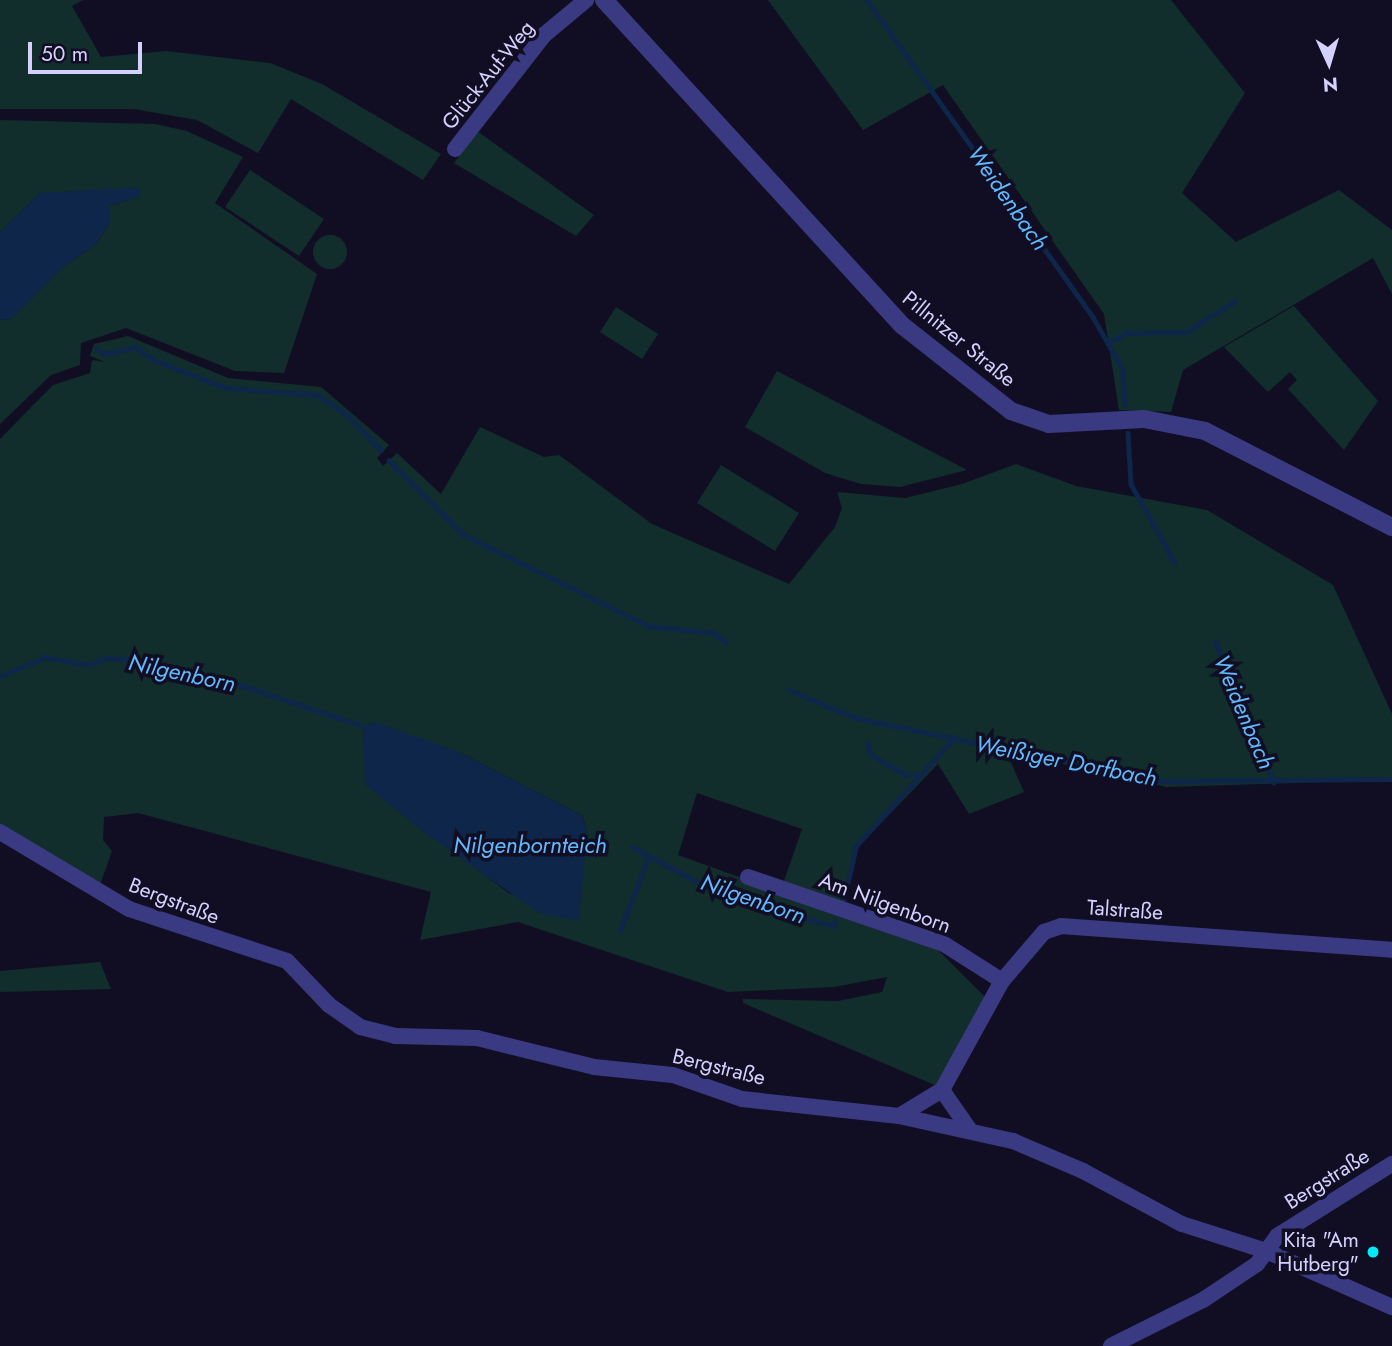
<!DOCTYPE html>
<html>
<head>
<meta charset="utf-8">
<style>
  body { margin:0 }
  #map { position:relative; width:1392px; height:1346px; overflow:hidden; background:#110e24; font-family:Jost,sans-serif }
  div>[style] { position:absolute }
  .green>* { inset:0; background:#112e2c }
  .round { border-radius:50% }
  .water>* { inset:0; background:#0d2649 }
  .stream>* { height:4.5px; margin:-2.25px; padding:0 2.25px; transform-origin:2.25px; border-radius:2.25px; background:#0d2649 }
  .minor>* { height:16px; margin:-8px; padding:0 8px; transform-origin:8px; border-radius:8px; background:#3a3a82 }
  .tertiary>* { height:18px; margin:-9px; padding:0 9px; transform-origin:9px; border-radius:9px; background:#3a3a82 }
  .dots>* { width:19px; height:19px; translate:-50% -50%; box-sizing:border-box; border:4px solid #110e24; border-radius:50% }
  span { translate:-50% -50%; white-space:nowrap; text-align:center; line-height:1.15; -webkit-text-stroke:7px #110e24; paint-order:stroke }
  .street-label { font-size:21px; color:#d5d1ff }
  .poi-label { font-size:21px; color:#d5d1ff }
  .right { translate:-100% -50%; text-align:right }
  .water-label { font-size:23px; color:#60b9fe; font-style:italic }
  .north { position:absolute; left:1294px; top:28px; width:70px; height:70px; -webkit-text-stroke:5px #110e24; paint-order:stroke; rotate:176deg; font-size:19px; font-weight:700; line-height:28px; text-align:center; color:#d5d1ff }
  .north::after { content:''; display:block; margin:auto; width:24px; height:32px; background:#d5d1ff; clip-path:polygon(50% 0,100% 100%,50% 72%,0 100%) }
  .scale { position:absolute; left:28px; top:42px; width:114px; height:32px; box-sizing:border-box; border:4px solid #d5d1ff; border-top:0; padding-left:9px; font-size:21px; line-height:24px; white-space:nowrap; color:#d5d1ff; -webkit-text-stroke:5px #110e24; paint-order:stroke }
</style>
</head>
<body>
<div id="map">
  <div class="green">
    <div style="clip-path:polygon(0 0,83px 0,72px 6px,101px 57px,166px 51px,270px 63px,322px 84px,441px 154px,423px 180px,291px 99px,258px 153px,197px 120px,134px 109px,0 109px)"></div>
    <div style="clip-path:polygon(768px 0,1171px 0,1245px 93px,1182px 193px,1236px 242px,1339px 190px,1392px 230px,1392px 294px,1373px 258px,1183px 370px,1171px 412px,1119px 410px,1104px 314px,943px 85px,863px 130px)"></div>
    <div style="clip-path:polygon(0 120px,155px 124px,187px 131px,243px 157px,215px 203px,317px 274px,284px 373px,235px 371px,126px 328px,81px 343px,80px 365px,51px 375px,0 424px,0 320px,11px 319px,63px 267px,96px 244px,109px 224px,109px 206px,138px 197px,40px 193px,0 232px)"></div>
    <div style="clip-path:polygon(477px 131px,594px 215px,576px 236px,454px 163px)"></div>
    <div style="clip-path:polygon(250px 170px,324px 219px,299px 256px,225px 207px)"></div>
    <div class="round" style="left:313px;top:235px;width:34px;height:34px"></div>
    <div style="clip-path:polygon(1294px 306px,1378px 401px,1344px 450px,1288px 389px,1297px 380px,1290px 372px,1268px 392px,1224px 347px)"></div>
    <div style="clip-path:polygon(616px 307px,658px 334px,642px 359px,600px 332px)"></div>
    <div style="clip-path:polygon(evenodd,128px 336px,228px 378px,321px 387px,389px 445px,377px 458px,383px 466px,397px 453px,441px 494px,480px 427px,544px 457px,559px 455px,652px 524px,789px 584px,835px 527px,842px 508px,837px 492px,905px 498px,962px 484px,1016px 464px,1076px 486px,1207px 510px,1333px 585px,1392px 714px,1392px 780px,1166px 787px,1005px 749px,1024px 792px,969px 814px,938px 764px,859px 846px,840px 902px,783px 884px,802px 829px,697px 793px,678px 855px,936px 948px,985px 997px,937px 1086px,743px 1003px,743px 999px,838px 1001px,882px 992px,887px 977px,834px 987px,728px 992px,518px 922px,420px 940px,431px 892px,138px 813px,104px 817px,103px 840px,112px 851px,99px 888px,0 826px,0 439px,53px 385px,90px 373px,92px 360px,105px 362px,90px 356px,94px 344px,128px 336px,459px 752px,583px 816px,587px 833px,584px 855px,510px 894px,365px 784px,459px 752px)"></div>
    <div style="clip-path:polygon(777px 371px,967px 470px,900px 487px,861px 484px,825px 473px,745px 427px)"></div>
    <div style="clip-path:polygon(721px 465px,799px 513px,775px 551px,697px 503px)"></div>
    <div style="clip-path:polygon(100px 962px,111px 989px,0 992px,0 971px)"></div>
  </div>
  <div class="water">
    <div style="clip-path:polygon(140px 187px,139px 197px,109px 206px,109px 224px,96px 244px,63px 267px,11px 319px,0 320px,0 232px,40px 193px)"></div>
    <div style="clip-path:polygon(375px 722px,459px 752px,583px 816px,587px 833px,579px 921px,539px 913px,422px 831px,365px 784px,363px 726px)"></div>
  </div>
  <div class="stream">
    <div style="left:867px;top:0;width:389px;rotate:54.5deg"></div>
    <div style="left:1093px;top:317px;width:59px;rotate:60.4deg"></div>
    <div style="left:1122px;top:368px;width:37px;rotate:85deg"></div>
    <div style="left:1107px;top:343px;width:22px;rotate:-27deg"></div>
    <div style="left:1127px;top:333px;width:59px;rotate:-1deg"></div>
    <div style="left:1186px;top:332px;width:57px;rotate:-32deg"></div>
    <div style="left:97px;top:349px;width:9px;rotate:32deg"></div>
    <div style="left:105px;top:354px;width:31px;rotate:-13deg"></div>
    <div style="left:135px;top:347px;width:23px;rotate:34deg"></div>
    <div style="left:154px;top:360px;width:77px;rotate:21.3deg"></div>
    <div style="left:226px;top:388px;width:92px;rotate:4.4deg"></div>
    <div style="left:318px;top:395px;width:32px;rotate:34deg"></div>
    <div style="left:345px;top:413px;width:52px;rotate:45.8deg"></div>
    <div style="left:1128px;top:433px;width:51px;rotate:86.6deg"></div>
    <div style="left:1131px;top:484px;width:90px;rotate:60.9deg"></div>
    <div style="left:389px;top:460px;width:106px;rotate:45deg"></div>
    <div style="left:464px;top:535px;width:206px;rotate:26.2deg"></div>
    <div style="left:649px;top:626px;width:65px;rotate:6.1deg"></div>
    <div style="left:714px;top:633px;width:15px;rotate:37deg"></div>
    <div style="left:1215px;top:641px;width:153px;rotate:67.3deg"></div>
    <div style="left:0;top:676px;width:50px;rotate:-22.4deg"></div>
    <div style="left:46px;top:657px;width:42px;rotate:11deg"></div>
    <div style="left:87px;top:665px;width:23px;rotate:-18deg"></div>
    <div style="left:109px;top:658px;width:32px;rotate:5deg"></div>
    <div style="left:141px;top:661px;width:87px;rotate:12.6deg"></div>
    <div style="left:226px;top:680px;width:145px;rotate:18.6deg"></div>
    <div style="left:789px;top:690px;width:73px;rotate:22.7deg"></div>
    <div style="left:856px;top:718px;width:308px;rotate:11.8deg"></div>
    <div style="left:1157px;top:781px;width:235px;rotate:-0.5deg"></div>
    <div style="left:868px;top:743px;width:12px;rotate:76deg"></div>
    <div style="left:871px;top:755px;width:41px;rotate:29.1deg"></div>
    <div style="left:907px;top:775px;width:14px"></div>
    <div style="left:632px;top:847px;width:92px;rotate:28deg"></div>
    <div style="left:713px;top:890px;width:125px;rotate:16.7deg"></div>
    <div style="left:833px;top:926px;width:5px;rotate:-68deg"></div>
    <div style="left:843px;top:902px;width:57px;rotate:-76.9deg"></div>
    <div style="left:856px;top:846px;width:147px;rotate:-47.8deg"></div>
    <div style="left:620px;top:930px;width:79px;rotate:-68.6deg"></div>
  </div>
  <div class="minor">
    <div style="left:455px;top:149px;width:145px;rotate:-52deg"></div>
    <div style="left:544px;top:35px;width:55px;rotate:-39.8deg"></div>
    <div style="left:0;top:832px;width:150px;rotate:30.8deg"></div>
    <div style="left:129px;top:909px;width:166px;rotate:18.2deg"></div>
    <div style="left:287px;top:961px;width:61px;rotate:46.3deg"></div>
    <div style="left:329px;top:1005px;width:38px;rotate:35deg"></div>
    <div style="left:360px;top:1027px;width:36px;rotate:14deg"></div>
    <div style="left:395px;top:1036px;width:82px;rotate:1.4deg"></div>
    <div style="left:477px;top:1038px;width:121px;rotate:13.9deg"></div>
    <div style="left:594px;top:1067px;width:79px;rotate:5.8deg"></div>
    <div style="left:673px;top:1075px;width:73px;rotate:19.2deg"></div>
    <div style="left:742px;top:1099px;width:158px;rotate:6.2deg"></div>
    <div style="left:899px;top:1116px;width:117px;rotate:12.4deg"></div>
    <div style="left:1013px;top:1141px;width:76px;rotate:23.2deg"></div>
    <div style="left:1083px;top:1171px;width:112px;rotate:28.2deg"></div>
    <div style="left:1182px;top:1224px;width:88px;rotate:17.8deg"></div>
    <div style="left:1266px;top:1251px;width:138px;rotate:24deg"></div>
    <div style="left:748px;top:877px;width:207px;rotate:18.9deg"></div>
    <div style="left:944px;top:944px;width:69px;rotate:32.5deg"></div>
    <div style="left:942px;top:1090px;width:47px;rotate:55.3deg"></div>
    <div style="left:899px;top:1116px;width:50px;rotate:-31.2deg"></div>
    <div style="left:942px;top:1090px;width:124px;rotate:-61.2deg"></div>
    <div style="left:1002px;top:981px;width:65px;rotate:-49.4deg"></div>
    <div style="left:1044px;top:932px;width:18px;rotate:-19deg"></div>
    <div style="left:1061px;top:926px;width:332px;rotate:4.1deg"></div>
    <div style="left:1111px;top:1346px;width:103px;rotate:-26.6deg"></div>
    <div style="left:1203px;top:1300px;width:65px;rotate:-33.7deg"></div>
    <div style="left:1257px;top:1264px;width:34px;rotate:-54deg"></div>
    <div style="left:1277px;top:1236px;width:136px;rotate:-32.1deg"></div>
  </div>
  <div class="tertiary">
    <div style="left:604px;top:0;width:442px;rotate:47.5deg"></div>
    <div style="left:903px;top:326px;width:137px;rotate:38.2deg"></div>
    <div style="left:1011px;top:411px;width:40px;rotate:18.9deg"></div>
    <div style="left:1049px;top:424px;width:95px;rotate:-3deg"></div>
    <div style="left:1144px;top:419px;width:62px;rotate:11.1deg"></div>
    <div style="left:1205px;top:431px;width:210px;rotate:27.2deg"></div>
  </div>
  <div class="dots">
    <div style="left:1373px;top:1252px;background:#02e9fa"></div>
  </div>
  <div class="street-label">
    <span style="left:488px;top:75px;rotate:-51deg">Glück-Auf-Weg</span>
    <span style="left:959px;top:339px;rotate:39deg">Pillnitzer Straße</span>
    <span style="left:174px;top:901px;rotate:21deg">Bergstraße</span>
    <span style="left:885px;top:903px;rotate:20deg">Am Nilgenborn</span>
    <span style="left:1125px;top:910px;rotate:4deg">Talstraße</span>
    <span style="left:719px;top:1067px;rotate:14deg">Bergstraße</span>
    <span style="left:1327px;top:1179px;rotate:-32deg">Bergstraße</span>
  </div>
  <div class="poi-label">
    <span class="right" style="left:1359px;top:1252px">Kita "Am<br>Hutberg"</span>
  </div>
  <div class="water-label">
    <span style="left:1008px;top:198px;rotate:55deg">Weidenbach</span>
    <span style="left:182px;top:673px;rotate:12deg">Nilgenborn</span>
    <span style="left:1244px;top:712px;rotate:67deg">Weidenbach</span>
    <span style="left:1066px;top:761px;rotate:11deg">Weißiger Dorfbach</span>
    <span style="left:530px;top:845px">Nilgenbornteich</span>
    <span style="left:753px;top:899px;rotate:19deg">Nilgenborn</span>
  </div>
  <div class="north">N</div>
  <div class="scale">50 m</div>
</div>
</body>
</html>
